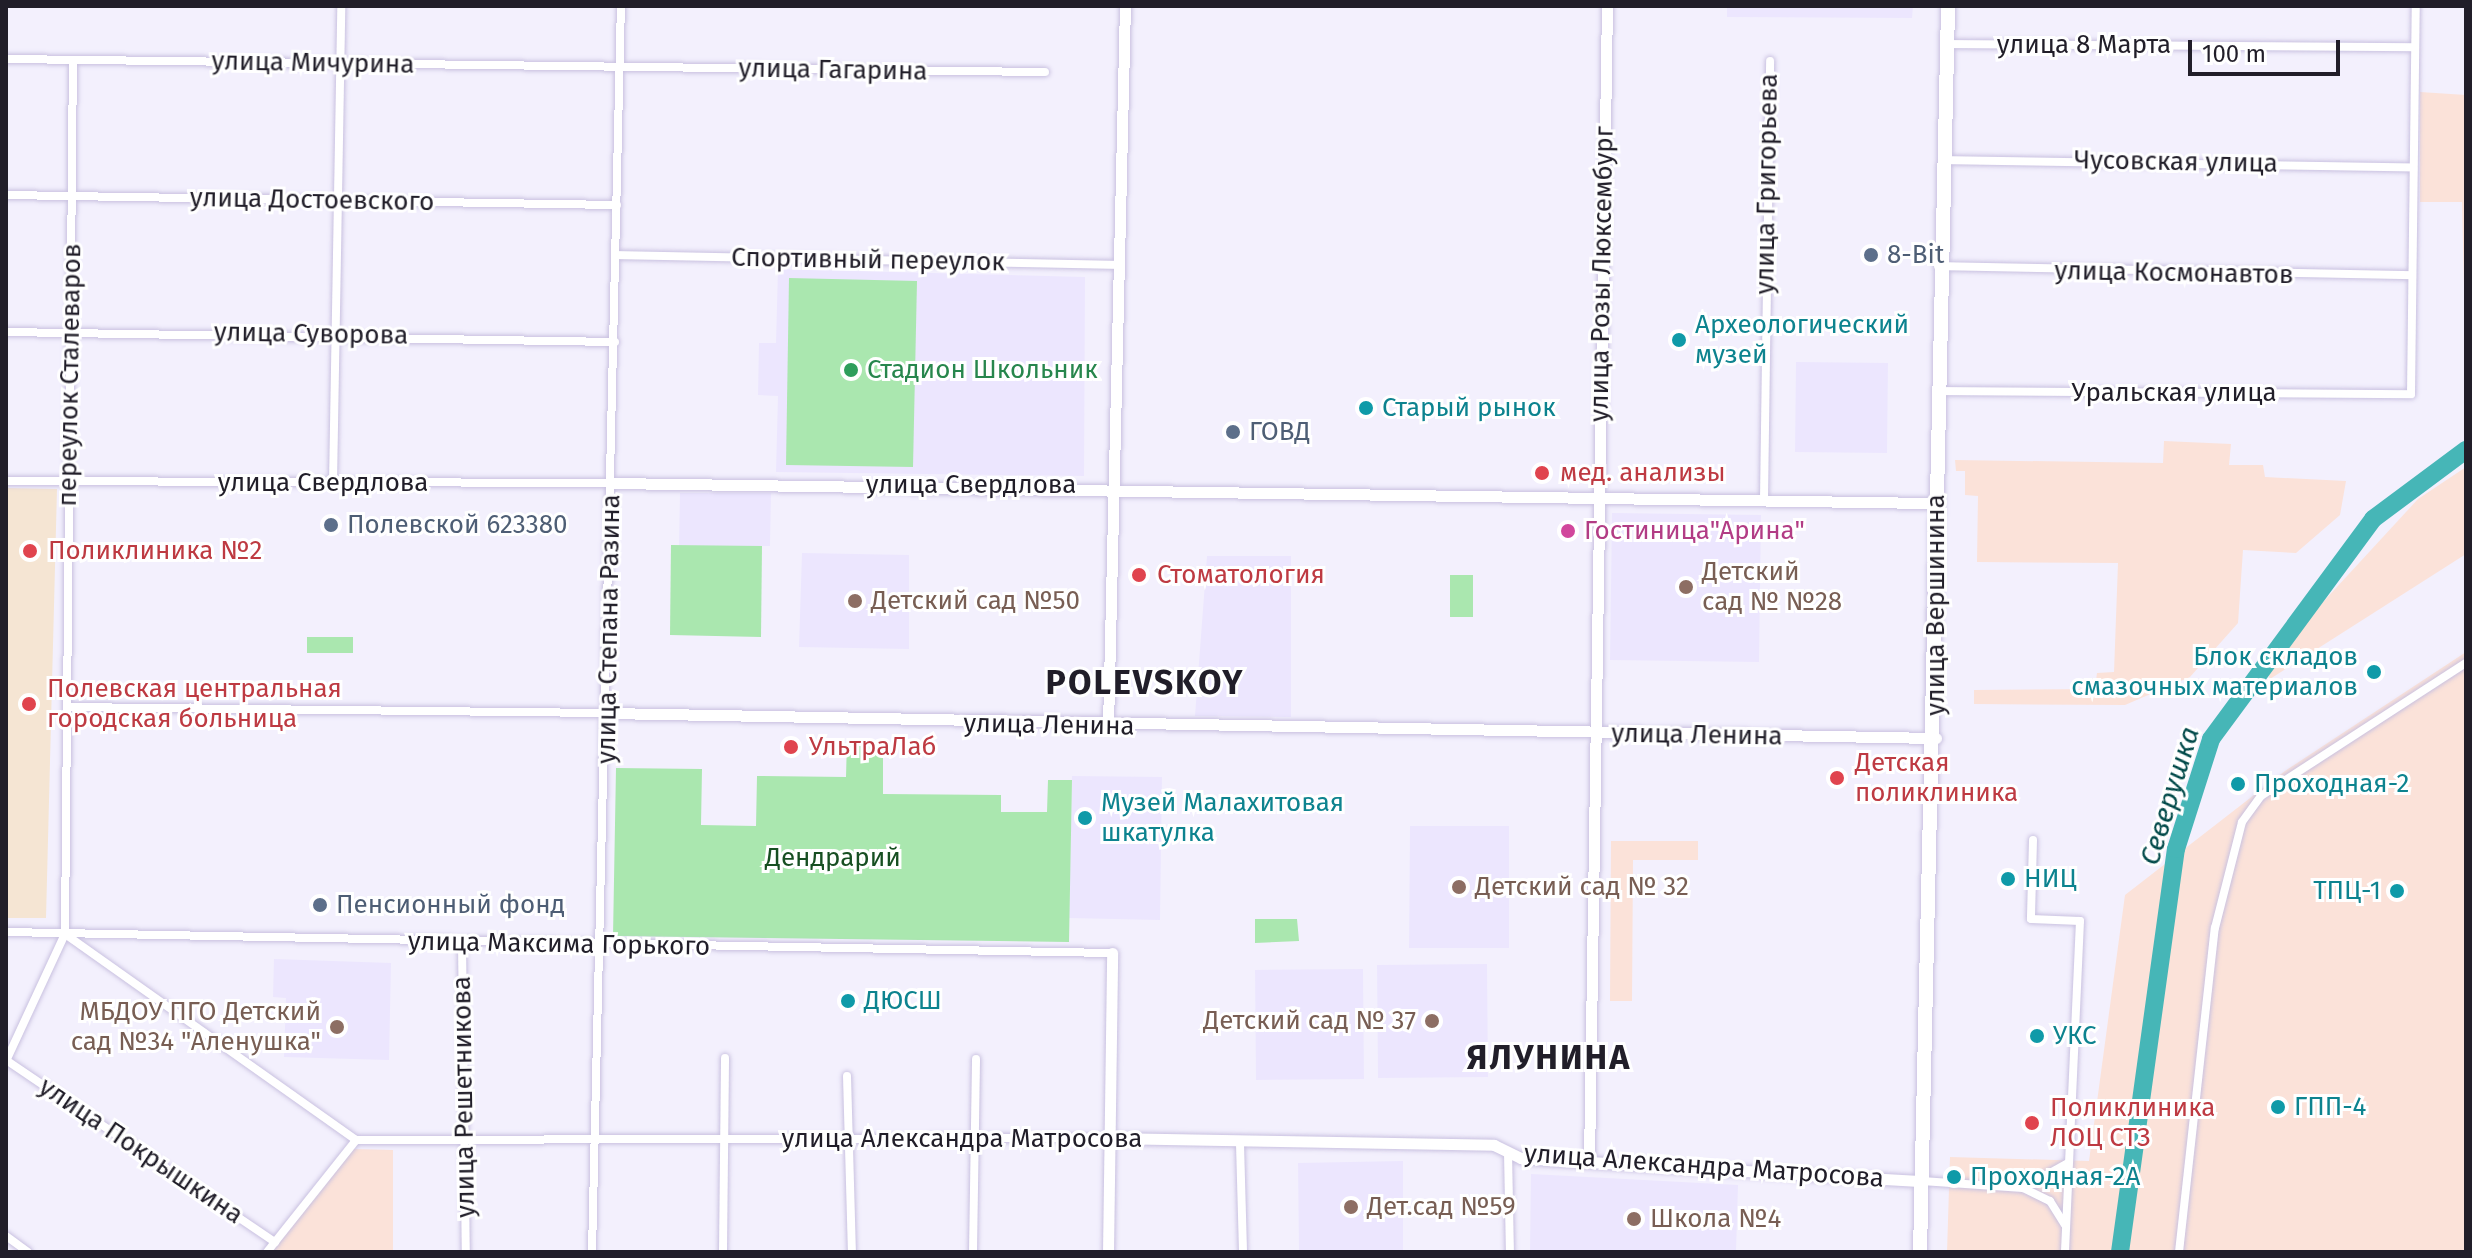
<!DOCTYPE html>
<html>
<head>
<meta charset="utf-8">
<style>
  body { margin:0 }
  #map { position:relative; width:2472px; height:1258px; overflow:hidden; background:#f3f0fd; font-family:"Fira Sans",sans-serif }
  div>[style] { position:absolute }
  .built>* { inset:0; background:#ece6fe }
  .industrial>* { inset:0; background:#fbe2d9 }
  .medical>* { inset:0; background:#f5e5d3 }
  .green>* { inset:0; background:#aae7af }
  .river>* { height:18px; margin:-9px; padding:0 9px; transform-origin:9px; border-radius:9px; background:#46b6b7 }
  .roads { filter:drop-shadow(0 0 2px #c9c1e0) drop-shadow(0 0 2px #c9c1e0) }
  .minor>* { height:8px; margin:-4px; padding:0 4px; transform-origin:4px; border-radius:4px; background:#fff }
  .tertiary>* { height:11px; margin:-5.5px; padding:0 5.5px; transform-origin:5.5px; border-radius:5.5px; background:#fff }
  .primary>* { height:14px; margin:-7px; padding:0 7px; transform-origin:7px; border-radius:7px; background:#fff }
  .dots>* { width:22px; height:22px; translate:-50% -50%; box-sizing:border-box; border:4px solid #fff; border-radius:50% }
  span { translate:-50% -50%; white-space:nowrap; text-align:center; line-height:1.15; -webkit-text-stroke:6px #fff; paint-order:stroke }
  .street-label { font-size:26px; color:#211e29 }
  .service-label { font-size:26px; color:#4e5e75 }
  .left { translate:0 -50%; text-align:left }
  .culture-label { font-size:26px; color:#0d838f }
  .right { translate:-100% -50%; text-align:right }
  .leisure-label { font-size:26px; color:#27864d }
  .health-label { font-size:26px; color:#be3a42 }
  .hotel-label { font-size:26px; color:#b23c85 }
  .education-label { font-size:26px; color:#785e54 }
  .park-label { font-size:26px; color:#174f22 }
  .water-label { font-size:28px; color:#014949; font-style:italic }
  .district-label { font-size:34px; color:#211e29; font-weight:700; letter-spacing:2px }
  .frame { position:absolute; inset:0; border:8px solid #211e29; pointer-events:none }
  .scale { position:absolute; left:2188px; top:40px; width:152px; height:36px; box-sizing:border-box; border:4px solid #211e29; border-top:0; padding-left:10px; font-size:24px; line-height:28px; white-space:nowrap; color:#211e29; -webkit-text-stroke:6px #fff; paint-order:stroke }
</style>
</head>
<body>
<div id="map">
  <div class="built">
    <div style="clip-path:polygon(1727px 6px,1913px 6px,1912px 18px,1727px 17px)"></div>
    <div style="clip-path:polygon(778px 269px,1085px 277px,1084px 476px,776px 472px,778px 396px,758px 395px,759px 343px,776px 343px)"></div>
    <div style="clip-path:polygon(1796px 362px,1888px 363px,1887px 453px,1795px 452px)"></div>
    <div style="clip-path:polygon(680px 493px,771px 493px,770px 546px,679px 546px)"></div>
    <div style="clip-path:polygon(1612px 513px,1761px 515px,1759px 662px,1610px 660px)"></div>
    <div style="clip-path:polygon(802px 553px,909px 555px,909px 649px,799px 647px)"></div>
    <div style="clip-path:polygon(1207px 556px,1291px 556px,1291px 717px,1195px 716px)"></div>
    <div style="clip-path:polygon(1072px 776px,1162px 777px,1160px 920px,1069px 918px)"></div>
    <div style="clip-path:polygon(1410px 826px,1509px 826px,1509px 948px,1409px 948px)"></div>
    <div style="clip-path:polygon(274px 959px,391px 963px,389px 1060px,284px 1057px,286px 998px,273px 997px)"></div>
    <div style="clip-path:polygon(1487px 964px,1488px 1077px,1378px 1078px,1377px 965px)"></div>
    <div style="clip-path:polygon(1363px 969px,1364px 1079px,1256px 1080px,1255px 970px)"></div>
    <div style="clip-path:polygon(1403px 1161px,1403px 1252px,1299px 1252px,1298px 1163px)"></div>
    <div style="clip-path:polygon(1531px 1174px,1738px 1185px,1736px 1252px,1530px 1252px)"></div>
  </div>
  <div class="industrial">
    <div style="clip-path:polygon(2420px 92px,2466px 95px,2466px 371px,2462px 202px,2420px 202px)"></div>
    <div style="clip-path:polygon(2164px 441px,2231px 444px,2229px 465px,2263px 465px,2265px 477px,2346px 481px,2340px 515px,2296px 553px,2243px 550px,2238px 623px,2190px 677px,2125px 705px,1974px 704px,1974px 690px,2095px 689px,2097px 673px,2114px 672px,2118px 563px,1977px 562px,1978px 496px,1965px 495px,1965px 471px,1956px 471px,1955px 460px,2163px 463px)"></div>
    <div style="clip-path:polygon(2466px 467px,2466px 554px,2270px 679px,2264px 666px,2418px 499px)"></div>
    <div style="clip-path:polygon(2466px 652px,2466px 1252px,1947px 1252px,1950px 1157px,2089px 1161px,2125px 895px,2285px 771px)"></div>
    <div style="clip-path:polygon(1611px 841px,1698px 841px,1698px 860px,1633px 860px,1632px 1001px,1610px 1001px)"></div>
    <div style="clip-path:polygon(353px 1149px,393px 1150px,393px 1252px,272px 1252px)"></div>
  </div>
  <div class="medical">
    <div style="clip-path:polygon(6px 488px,57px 489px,46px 918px,6px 918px)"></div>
  </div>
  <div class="green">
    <div style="clip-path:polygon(789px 278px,917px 281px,913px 467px,786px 465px)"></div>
    <div style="clip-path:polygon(671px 545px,762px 546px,761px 637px,670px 635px)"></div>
    <div style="clip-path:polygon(1450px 575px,1473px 575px,1473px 617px,1450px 617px)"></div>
    <div style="clip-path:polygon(307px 637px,353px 637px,353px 653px,307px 653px)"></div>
    <div style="clip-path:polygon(847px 740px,883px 740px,883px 794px,1001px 795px,1001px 812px,1047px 812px,1048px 780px,1072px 780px,1069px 942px,613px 936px,616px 768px,702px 769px,701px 825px,756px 826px,757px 776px,846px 777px)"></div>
    <div style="clip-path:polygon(1255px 919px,1297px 919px,1299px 941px,1255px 943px)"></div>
  </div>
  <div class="river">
    <div style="left:2120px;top:1252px;width:407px;rotate:-82.1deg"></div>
    <div style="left:2176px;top:849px;width:115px;rotate:-72.3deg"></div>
    <div style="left:2211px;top:739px;width:273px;rotate:-53.6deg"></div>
    <div style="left:2373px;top:519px;width:116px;rotate:-36.6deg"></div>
  </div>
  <div class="roads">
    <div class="minor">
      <div style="left:1946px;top:44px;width:468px;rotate:0.4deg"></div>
      <div style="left:6px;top:59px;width:1039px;rotate:0.72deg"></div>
      <div style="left:1942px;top:160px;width:469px;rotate:0.9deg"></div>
      <div style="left:6px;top:195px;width:611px;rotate:0.94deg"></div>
      <div style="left:617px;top:255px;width:502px;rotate:1.14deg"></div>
      <div style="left:1938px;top:266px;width:473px;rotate:1.1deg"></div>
      <div style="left:6px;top:332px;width:609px;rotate:0.94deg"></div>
      <div style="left:1937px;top:391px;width:474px;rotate:0.4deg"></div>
      <div style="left:2411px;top:394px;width:388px;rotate:-89.3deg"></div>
      <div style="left:6px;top:481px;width:606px;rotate:0.19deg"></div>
      <div style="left:333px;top:483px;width:477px;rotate:-89deg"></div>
      <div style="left:1764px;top:500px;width:439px;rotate:-89.2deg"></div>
      <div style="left:67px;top:707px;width:541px;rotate:0.64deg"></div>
      <div style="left:2033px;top:840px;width:79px;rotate:91.5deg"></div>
      <div style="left:2031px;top:919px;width:49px;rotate:2.3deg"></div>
      <div style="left:2080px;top:921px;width:331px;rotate:92.6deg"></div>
      <div style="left:6px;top:932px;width:1106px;rotate:1.09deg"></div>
      <div style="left:65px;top:934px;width:357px;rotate:35.3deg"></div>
      <div style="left:356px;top:1140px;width:752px;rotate:-0.15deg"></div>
      <div style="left:462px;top:942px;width:310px;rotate:89.3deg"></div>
      <div style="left:6px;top:1060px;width:325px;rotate:34.1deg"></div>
      <div style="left:6px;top:1061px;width:140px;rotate:-65.1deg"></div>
      <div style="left:65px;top:934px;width:874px;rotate:-89.48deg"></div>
      <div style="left:847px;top:1076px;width:176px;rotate:88.4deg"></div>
      <div style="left:1240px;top:1144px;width:108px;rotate:88.4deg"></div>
      <div style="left:1508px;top:1152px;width:100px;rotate:88.9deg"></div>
      <div style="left:1922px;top:1181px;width:101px;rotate:4deg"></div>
      <div style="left:2023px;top:1188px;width:30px;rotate:26deg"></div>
      <div style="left:2050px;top:1201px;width:28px;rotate:58deg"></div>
      <div style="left:2023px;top:1188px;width:51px;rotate:-29.1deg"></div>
      <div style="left:6px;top:1236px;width:27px;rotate:36deg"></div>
      <div style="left:267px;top:1252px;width:143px;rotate:-51.5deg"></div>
      <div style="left:592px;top:1252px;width:1246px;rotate:-88.67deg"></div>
      <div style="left:723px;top:1252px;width:194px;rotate:-89.4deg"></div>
      <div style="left:973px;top:1252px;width:193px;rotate:-89.1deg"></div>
      <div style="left:2179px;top:1252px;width:326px;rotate:-83.7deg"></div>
      <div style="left:2215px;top:928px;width:109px;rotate:-75.7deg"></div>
      <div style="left:2242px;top:822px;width:32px;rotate:-54deg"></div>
      <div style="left:2261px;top:796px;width:244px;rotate:-33deg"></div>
    </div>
    <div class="tertiary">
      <div style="left:612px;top:483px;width:1324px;rotate:0.87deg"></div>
      <div style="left:608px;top:713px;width:1328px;rotate:1.08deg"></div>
      <div style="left:1108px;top:726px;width:720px;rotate:-88.65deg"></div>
      <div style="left:1108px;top:1138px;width:386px;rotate:1deg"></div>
      <div style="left:1494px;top:1145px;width:30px;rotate:26deg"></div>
      <div style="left:1521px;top:1158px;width:402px;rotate:3.3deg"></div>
      <div style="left:1589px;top:1162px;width:1156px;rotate:-89.11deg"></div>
      <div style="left:1108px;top:1252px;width:299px;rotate:-89.2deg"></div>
    </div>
    <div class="primary">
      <div style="left:1920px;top:1252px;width:1246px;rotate:-88.71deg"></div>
    </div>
  </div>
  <div class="dots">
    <div style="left:1871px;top:255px;background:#5c6f8a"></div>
    <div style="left:1679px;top:340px;background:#0f9aa8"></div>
    <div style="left:851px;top:370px;background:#2e9e5b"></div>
    <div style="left:1366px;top:408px;background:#0f9aa8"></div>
    <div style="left:1233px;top:432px;background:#5c6f8a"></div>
    <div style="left:1542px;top:473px;background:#e0444e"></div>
    <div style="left:331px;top:525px;background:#5c6f8a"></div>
    <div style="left:1568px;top:531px;background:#d1479c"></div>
    <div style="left:30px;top:551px;background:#e0444e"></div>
    <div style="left:1139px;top:575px;background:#e0444e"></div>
    <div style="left:1686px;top:587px;background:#8d6e63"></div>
    <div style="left:855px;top:601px;background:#8d6e63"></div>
    <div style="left:2374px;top:672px;background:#0f9aa8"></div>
    <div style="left:29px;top:704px;background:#e0444e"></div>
    <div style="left:791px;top:747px;background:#e0444e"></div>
    <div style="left:1837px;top:778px;background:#e0444e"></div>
    <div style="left:2238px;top:784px;background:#0f9aa8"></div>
    <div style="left:1085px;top:818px;background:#0f9aa8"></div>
    <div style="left:2008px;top:879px;background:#0f9aa8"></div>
    <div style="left:1459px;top:887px;background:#8d6e63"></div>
    <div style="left:2397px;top:891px;background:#0f9aa8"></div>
    <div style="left:320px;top:905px;background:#5c6f8a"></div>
    <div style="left:848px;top:1001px;background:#0f9aa8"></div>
    <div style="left:1432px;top:1021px;background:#8d6e63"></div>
    <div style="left:337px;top:1027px;background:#8d6e63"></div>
    <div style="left:2037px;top:1036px;background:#0f9aa8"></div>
    <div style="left:2278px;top:1107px;background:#0f9aa8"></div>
    <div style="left:2032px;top:1123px;background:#e0444e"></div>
    <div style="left:1954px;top:1177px;background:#0f9aa8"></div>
    <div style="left:1351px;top:1207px;background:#8d6e63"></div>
    <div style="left:1634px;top:1219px;background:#8d6e63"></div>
  </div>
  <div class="street-label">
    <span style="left:2084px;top:45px">улица 8 Марта</span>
    <span style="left:313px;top:63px;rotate:1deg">улица Мичурина</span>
    <span style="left:833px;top:70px;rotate:1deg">улица Гагарина</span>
    <span style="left:2176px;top:162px;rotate:1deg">Чусовская улица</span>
    <span style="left:1767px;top:184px;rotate:-89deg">улица Григорьева</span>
    <span style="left:312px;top:200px;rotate:1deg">улица Достоевского</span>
    <span style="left:868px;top:260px;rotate:1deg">Спортивный переулок</span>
    <span style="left:2174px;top:273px;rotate:1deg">улица Космонавтов</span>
    <span style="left:1602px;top:274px;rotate:-89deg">улица Розы Люксембург</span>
    <span style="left:311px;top:334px;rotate:1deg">улица Суворова</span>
    <span style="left:70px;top:375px;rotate:-89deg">переулок Сталеваров</span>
    <span style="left:2174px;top:393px">Уральская улица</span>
    <span style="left:323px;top:483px">улица Свердлова</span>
    <span style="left:971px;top:485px">улица Свердлова</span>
    <span style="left:1936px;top:605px;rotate:-90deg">улица Вершинина</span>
    <span style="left:609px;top:629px;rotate:-89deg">улица Степана Разина</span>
    <span style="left:1049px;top:725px;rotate:1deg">улица Ленина</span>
    <span style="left:1697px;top:735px;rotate:1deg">улица Ленина</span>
    <span style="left:559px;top:944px;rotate:1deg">улица Максима Горького</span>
    <span style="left:464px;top:1097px;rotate:-91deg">улица Решетникова</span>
    <span style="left:962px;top:1139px">улица Александра Матросова</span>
    <span style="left:141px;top:1151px;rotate:34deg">улица Покрышкина</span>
    <span style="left:1704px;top:1166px;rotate:4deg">улица Александра Матросова</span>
  </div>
  <div class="service-label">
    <span class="left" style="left:1887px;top:255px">8-Bit</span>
    <span class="left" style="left:1249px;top:432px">ГОВД</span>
    <span class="left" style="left:347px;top:525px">Полевской 623380</span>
    <span class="left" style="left:336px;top:905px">Пенсионный фонд</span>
  </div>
  <div class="culture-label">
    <span class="left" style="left:1695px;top:340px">Археологический<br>музей</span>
    <span class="left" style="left:1382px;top:408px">Старый рынок</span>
    <span class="right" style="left:2358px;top:672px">Блок складов<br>смазочных материалов</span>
    <span class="left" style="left:2254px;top:784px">Проходная-2</span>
    <span class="left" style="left:1101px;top:818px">Музей Малахитовая<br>шкатулка</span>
    <span class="left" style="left:2024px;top:879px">НИЦ</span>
    <span class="right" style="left:2381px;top:891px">ТПЦ-1</span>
    <span class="left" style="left:864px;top:1001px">ДЮСШ</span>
    <span class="left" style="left:2053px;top:1036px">УКС</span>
    <span class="left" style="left:2294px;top:1107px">ГПП-4</span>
    <span class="left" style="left:1970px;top:1177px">Проходная-2А</span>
  </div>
  <div class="leisure-label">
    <span class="left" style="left:867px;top:370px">Стадион Школьник</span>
  </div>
  <div class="health-label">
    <span class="left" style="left:1560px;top:473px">мед. анализы</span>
    <span class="left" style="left:48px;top:551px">Поликлиника №2</span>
    <span class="left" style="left:1157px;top:575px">Стоматология</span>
    <span class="left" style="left:47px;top:704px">Полевская центральная<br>городская больница</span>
    <span class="left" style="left:809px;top:747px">УльтраЛаб</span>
    <span class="left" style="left:1855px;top:778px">Детская<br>поликлиника</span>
    <span class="left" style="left:2050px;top:1123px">Поликлиника<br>ЛОЦ СТЗ</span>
  </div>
  <div class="hotel-label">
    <span class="left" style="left:1584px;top:531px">Гостиница"Арина"</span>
  </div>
  <div class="education-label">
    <span class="left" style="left:1702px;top:587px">Детский<br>сад № №28</span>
    <span class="left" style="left:871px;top:601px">Детский сад №50</span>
    <span class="left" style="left:1475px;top:887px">Детский сад № 32</span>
    <span class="right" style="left:321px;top:1027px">МБДОУ ПГО Детский<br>сад №34 "Аленушка"</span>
    <span class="right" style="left:1416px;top:1021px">Детский сад № 37</span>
    <span class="left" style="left:1367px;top:1207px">Дет.сад №59</span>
    <span class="left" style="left:1650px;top:1219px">Школа №4</span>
  </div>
  <div class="park-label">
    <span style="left:833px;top:858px">Дендрарий</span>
  </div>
  <div class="water-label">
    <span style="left:2170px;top:796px;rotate:-73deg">Северушка</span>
  </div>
  <div class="district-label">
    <span style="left:1145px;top:683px">POLEVSKOY</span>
    <span style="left:1549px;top:1058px">ЯЛУНИНА</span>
  </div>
  <div class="frame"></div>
  <div class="scale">100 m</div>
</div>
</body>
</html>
